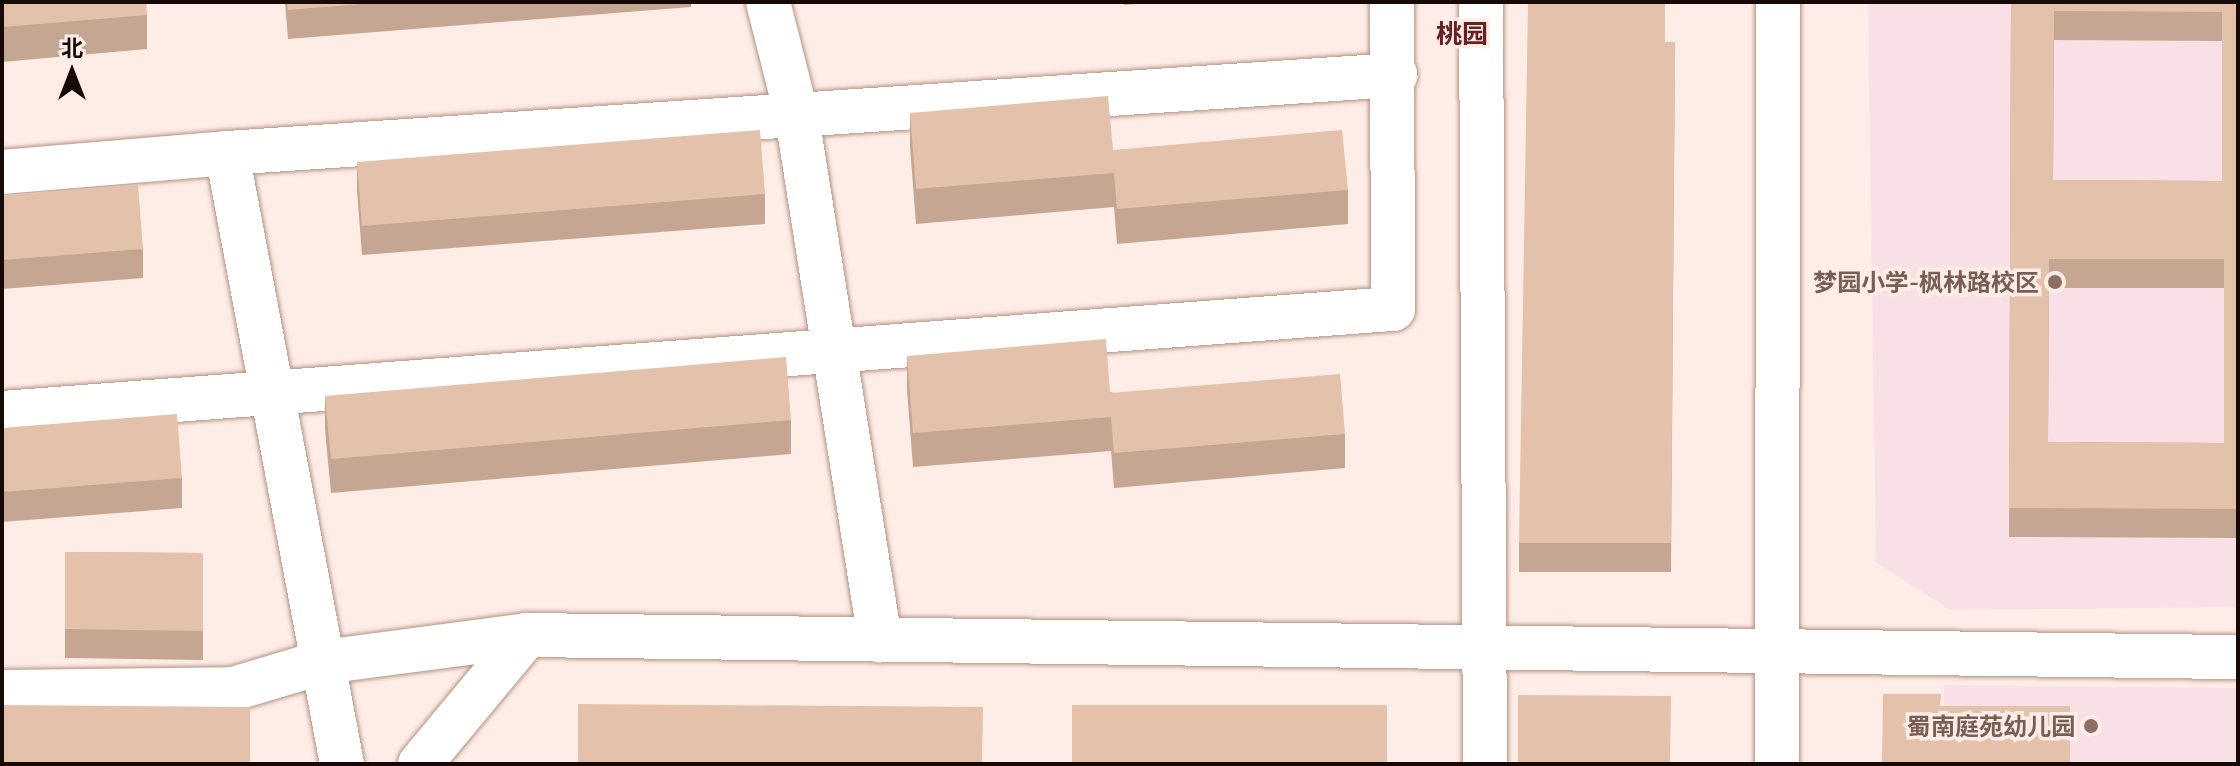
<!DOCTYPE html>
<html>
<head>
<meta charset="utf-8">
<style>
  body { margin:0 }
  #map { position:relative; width:2240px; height:766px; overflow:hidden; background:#fdede6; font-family:Manrope,"Noto Sans SC",sans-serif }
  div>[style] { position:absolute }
  .education>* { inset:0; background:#f9dfe6 }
  .roads { filter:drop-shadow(0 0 2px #b59082) drop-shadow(0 0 2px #b59082) }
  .minor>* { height:44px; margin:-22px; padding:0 22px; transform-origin:22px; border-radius:22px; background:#fff }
  .wall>* { inset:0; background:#c4a693 }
  .building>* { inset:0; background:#e4c1ab }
  .dots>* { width:22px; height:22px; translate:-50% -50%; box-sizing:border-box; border:4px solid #fdede6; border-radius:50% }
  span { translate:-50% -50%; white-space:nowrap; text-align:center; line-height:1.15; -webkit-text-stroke:7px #fdede6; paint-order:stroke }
  .education-label { font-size:24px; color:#785e54; font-weight:700 }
  .right { translate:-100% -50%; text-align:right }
  .neighbourhood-label { font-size:26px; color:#672123; font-weight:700 }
  .frame { position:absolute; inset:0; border:4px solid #170a06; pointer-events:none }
  .north { position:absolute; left:32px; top:32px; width:80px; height:80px; -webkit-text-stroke:6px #fdede6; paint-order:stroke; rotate:0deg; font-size:22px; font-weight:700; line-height:32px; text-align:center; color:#170a06 }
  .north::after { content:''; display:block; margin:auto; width:28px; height:36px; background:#170a06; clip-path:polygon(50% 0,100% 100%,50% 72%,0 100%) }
</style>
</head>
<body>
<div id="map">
  <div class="education">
    <div style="clip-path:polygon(1868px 2px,2238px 2px,2238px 607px,1950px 610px,1876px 562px)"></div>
    <div style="clip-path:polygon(1944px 685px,2238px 688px,2238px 764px,1944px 764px)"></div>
  </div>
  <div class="roads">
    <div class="minor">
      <div style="left:768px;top:2px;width:119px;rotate:75.8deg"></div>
      <div style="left:797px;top:117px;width:530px;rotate:80.98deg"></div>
      <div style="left:1481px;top:2px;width:762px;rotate:89.7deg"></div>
      <div style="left:227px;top:153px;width:1171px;rotate:-3.82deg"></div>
      <div style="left:2px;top:172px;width:226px;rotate:-4.8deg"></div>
      <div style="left:227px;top:153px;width:622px;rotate:79.34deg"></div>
      <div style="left:2px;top:413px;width:1395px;rotate:-4.28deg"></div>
      <div style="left:1393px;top:309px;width:307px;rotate:-90.2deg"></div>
      <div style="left:2px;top:692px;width:231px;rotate:-0.7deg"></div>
      <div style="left:233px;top:689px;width:94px;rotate:-16.7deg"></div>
      <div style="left:323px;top:662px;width:206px;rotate:-7.5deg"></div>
      <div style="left:420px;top:764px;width:168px;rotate:-50.3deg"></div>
      <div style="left:527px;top:635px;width:1711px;rotate:0.74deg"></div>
      <div style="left:1777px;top:764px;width:762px;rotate:-89.92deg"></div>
    </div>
  </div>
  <div class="wall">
    <div style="clip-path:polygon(2px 2px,147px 15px,147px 49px,2px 62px)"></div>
    <div style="clip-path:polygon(285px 2px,691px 2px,691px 7px,288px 39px)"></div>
    <div style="clip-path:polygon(1124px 2px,1159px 2px,1124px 5px)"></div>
    <div style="clip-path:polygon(evenodd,2011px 2px,2238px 2px,2238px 538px,2009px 537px,2011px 2px,2054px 40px,2222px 41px,2222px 181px,2053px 180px,2054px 40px,2011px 2px,2049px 288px,2224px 288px,2224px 443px,2048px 442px,2049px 288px)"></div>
    <div style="clip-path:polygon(1665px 42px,1675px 42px,1671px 572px,1519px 572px,1519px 543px)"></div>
    <div style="clip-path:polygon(910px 113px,1113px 150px,1348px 190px,1348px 224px,1117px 244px,1114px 207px,916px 224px,910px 147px)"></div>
    <div style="clip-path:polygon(357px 162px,765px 194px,765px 224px,362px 255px,357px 191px)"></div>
    <div style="clip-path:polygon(2px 195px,143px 249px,143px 278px,2px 289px)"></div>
    <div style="clip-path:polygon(907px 356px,1345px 434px,1345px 468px,1114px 488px,1111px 451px,913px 467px,907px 390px)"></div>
    <div style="clip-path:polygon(325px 396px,791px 420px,791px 454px,331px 493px,325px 430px)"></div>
    <div style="clip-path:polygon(2px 428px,182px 478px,182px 508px,2px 522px)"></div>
    <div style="clip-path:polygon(65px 552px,203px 553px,203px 660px,65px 658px)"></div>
  </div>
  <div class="building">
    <div style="clip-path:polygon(2px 2px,146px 2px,147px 15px,2px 27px)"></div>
    <div style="clip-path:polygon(287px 2px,386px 2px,288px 10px)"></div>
    <div style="clip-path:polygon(1528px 2px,1665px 2px,1665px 42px,1675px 42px,1671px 543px,1519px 543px)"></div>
    <div style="clip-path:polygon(evenodd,2011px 2px,2238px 2px,2238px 509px,2009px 508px,2011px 2px,2054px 11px,2222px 12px,2222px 181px,2053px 180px,2054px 11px,2011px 2px,2049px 259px,2224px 259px,2224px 443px,2048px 442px,2049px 259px)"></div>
    <div style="clip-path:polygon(1108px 96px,1113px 150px,1342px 130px,1348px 190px,1117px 209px,1114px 173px,916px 189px,910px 113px)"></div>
    <div style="clip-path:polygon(760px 130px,765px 194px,362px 226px,357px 162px)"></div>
    <div style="clip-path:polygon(138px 185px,143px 249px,2px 260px,2px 195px)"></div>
    <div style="clip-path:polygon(1106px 339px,1110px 393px,1340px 374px,1345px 434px,1114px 453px,1111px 417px,913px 433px,907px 356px)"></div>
    <div style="clip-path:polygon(786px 357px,791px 420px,331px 459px,325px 396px)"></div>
    <div style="clip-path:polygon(177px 414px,182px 478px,2px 492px,2px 428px)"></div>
    <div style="clip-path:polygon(65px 552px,203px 553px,203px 631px,65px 629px)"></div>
    <div style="clip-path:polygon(1883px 694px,1941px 694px,1940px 706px,2070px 706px,2070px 764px,1882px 764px)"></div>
    <div style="clip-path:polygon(1518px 695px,1671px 696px,1670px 764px,1518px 764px)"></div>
    <div style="clip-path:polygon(578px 704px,983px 707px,982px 764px,578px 764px)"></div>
    <div style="clip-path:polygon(2px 705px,250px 707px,250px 764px,2px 764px)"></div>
    <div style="clip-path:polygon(1072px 705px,1387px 705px,1387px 764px,1072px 764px)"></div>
  </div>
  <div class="dots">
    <div style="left:2055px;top:282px;background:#8d6e63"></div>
    <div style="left:2091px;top:726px;background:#8d6e63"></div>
  </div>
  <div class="education-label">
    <span class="right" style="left:2039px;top:282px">梦园小学-枫林路校区</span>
    <span class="right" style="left:2075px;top:726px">蜀南庭苑幼儿园</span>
  </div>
  <div class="neighbourhood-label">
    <span style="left:1462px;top:34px">桃园</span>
  </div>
  <div class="frame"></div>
  <div class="north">北</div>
</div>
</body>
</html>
